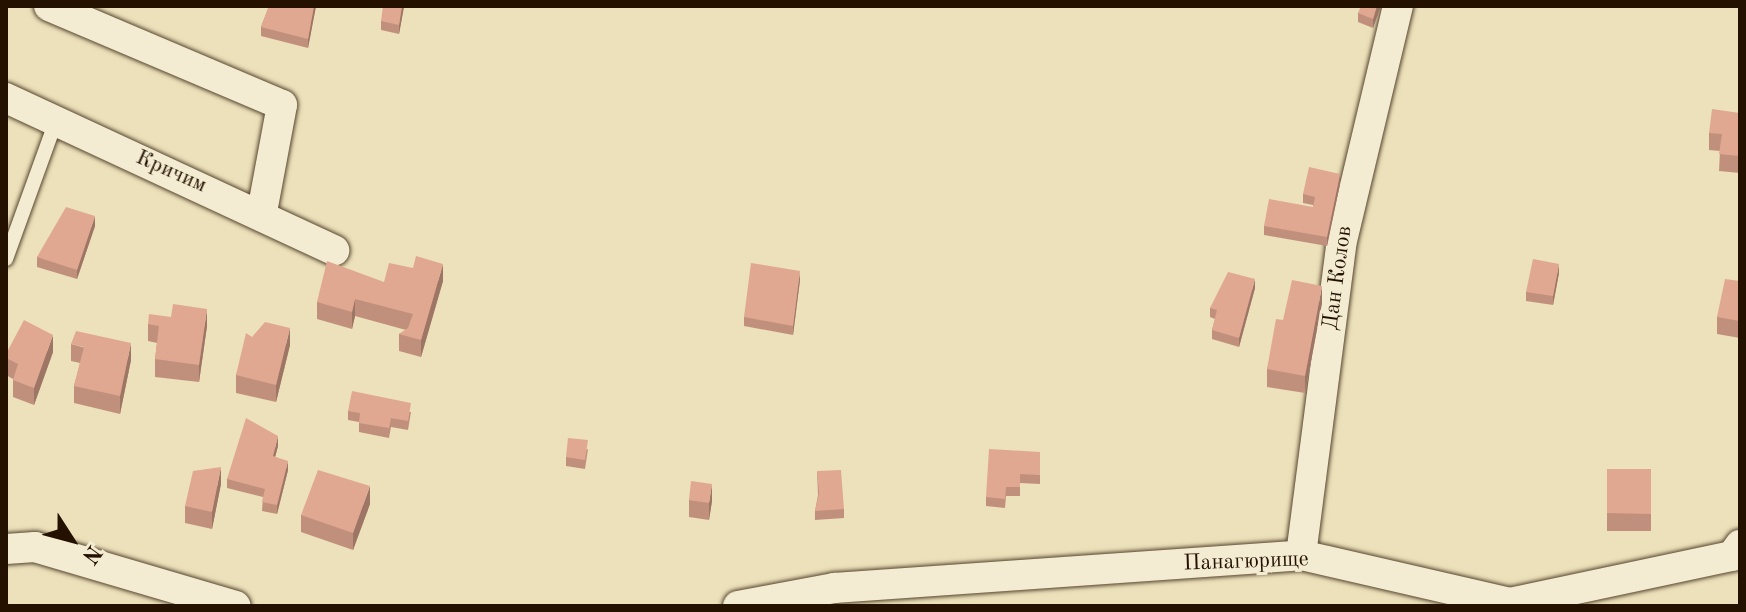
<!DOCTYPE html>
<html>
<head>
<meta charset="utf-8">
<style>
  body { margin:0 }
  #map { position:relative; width:1746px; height:612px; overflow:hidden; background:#ece1ba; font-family:"Old Standard TT",serif }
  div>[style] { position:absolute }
  .roads { filter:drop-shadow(0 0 2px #56452e) drop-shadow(0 0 2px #56452e) }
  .service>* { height:14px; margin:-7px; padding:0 7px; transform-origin:7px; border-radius:7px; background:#f3ecd2 }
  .minor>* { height:30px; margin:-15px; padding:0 15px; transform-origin:15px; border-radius:15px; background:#f3ecd2 }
  .wall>* { inset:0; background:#c1907d }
  .shaded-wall>* { inset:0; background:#9d7666 }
  .building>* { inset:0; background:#e0a891 }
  span { translate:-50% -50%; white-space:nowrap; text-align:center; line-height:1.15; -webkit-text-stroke:6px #f3ecd2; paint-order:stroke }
  .street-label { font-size:22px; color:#241100 }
  .frame { position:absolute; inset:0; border:8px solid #241100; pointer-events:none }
  .north { position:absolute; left:32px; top:500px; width:80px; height:80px; -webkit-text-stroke:6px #f3ecd2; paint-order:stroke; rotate:126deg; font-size:22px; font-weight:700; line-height:32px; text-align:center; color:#241100 }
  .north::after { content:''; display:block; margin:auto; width:28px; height:36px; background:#241100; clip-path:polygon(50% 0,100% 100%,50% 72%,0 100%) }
</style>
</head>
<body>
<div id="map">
  <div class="roads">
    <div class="service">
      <div style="left:6px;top:259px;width:147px;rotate:-70.1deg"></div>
    </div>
    <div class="minor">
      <div style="left:49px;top:6px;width:253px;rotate:23deg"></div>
      <div style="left:282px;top:105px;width:109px;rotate:100.6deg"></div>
      <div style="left:6px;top:98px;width:362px;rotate:24.9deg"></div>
      <div style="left:6px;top:549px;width:29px;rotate:-4deg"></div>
      <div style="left:35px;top:547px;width:209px;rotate:16.4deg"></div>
      <div style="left:1301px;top:555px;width:313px;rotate:-82.6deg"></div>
      <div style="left:1341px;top:245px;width:246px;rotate:-76.6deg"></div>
      <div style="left:738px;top:606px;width:98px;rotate:-10.6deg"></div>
      <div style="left:834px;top:588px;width:468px;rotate:-4deg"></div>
      <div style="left:1301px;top:555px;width:214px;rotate:12.9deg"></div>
      <div style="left:1510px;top:603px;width:227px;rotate:-12deg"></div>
      <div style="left:1732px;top:556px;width:14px;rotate:-54deg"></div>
    </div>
  </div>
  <div class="wall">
    <div style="clip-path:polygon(269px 6px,316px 6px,308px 48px,261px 36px,261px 27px)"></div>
    <div style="clip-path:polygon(404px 6px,399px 34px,381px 30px,381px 21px)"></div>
    <div style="clip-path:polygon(1381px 6px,1373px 28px,1358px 22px,1358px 13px)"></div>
    <div style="clip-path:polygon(1740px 113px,1740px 173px,1719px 171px,1720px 151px,1709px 150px,1709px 133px)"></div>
    <div style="clip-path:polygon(1340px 184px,1327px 246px,1264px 235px,1264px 226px,1313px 207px,1313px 205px,1303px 203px,1303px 194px)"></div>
    <div style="clip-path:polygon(95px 226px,77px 279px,37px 267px,37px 257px)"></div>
    <div style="clip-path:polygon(1559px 273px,1553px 305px,1526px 301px,1526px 292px)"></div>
    <div style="clip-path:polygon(800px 280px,793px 335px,744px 326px,744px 317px)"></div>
    <div style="clip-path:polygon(443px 281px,421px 357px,399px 351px,399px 334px,406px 330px,355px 316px,352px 329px,317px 319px,317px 302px,384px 282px)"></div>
    <div style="clip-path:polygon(1740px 281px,1740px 338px,1717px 334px,1717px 317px)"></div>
    <div style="clip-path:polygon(1255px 288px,1239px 347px,1212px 339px,1212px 330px,1215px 319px,1210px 317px,1210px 308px)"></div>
    <div style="clip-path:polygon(1322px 303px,1305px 393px,1267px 387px,1267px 369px,1283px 320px)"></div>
    <div style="clip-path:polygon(148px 324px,207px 326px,199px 382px,155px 377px,155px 359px,157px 343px,148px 341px)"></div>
    <div style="clip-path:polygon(252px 337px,290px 345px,276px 402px,236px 393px,236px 375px)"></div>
    <div style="clip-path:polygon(71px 344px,131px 360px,120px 414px,74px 403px,74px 386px,80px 363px,71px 361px)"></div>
    <div style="clip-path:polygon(53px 352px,34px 405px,13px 397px,13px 379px,6px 375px,6px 354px)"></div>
    <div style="clip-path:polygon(348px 411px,411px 412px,408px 430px,391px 427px,389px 438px,359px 432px,359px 422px,348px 420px)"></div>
    <div style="clip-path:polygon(278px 446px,275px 457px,288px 470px,277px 514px,262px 511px,263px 497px,227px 488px,227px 479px)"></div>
    <div style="clip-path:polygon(588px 449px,585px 469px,566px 466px,566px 457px)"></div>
    <div style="clip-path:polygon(1040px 452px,1040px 484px,1020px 483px,1020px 496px,1006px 496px,1005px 508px,986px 506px,986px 497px)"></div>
    <div style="clip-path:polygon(1607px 469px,1651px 469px,1651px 531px,1607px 531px)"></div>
    <div style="clip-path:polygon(817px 471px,844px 509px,844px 518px,815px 520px,815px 511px,818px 495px)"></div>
    <div style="clip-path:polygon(221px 484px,212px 529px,185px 523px,185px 506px)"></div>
    <div style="clip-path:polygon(689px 500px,712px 501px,709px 520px,689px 517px)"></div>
    <div style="clip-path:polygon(370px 504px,353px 550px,301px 532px,301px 515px)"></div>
  </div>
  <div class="shaded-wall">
    <div style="clip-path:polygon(314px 6px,316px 6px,308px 48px,308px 39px)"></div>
    <div style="clip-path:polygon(402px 6px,404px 7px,399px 34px,399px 25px)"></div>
    <div style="clip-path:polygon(1377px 6px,1381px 6px,1373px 28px,1373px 19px)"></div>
    <div style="clip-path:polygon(1340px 174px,1340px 184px,1327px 246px,1327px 237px)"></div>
    <div style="clip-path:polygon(95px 216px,95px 226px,77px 279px,77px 270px)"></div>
    <div style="clip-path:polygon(443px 264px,443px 281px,421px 357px,421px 340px)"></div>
    <div style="clip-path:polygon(1559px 264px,1559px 273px,1553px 305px,1553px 296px)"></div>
    <div style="clip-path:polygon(800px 271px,800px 280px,793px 335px,793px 326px)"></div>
    <div style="clip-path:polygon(1255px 279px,1255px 288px,1239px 347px,1239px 338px)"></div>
    <div style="clip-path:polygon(1322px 286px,1322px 303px,1305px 393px,1305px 376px)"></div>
    <div style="clip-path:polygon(355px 299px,355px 316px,352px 329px,352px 312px)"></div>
    <div style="clip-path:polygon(207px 309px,207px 326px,199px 382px,199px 365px)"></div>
    <div style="clip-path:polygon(290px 328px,290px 345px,276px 402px,276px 385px)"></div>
    <div style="clip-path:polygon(53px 335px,53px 352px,34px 405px,34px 388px)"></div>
    <div style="clip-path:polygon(131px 343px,131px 360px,120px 414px,120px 396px)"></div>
    <div style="clip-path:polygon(278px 436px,278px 446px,273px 465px,273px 456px)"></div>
    <div style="clip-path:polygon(288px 461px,288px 470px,277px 514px,277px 505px)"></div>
    <div style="clip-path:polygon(221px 467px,221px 484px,212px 529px,212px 512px)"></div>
    <div style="clip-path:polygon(712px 484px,712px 501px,709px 520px,709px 503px)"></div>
    <div style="clip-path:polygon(370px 486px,370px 504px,353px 550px,353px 533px)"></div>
  </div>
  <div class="building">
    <div style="clip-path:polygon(269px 6px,314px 6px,308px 39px,261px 27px)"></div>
    <div style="clip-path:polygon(383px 6px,402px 6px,399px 25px,381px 21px)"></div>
    <div style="clip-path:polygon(1361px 6px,1377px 6px,1373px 19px,1358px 13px)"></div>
    <div style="clip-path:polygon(1712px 109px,1740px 113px,1740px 156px,1719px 154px,1722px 134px,1709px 133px)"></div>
    <div style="clip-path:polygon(1309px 167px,1340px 174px,1327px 237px,1264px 226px,1269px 199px,1313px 207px,1315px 197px,1303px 194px)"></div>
    <div style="clip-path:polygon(66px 207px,95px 216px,77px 270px,37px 257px)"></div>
    <div style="clip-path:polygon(416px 256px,443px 264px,421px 340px,399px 334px,408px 328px,413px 314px,355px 299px,352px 312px,317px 302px,327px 261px,384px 282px,389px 263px,413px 268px)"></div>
    <div style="clip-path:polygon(1533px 259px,1559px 264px,1553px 296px,1526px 292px)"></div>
    <div style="clip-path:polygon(751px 263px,800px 271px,793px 326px,744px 317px)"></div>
    <div style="clip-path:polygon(1228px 272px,1255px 279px,1239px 338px,1212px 330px,1217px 310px,1210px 308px)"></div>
    <div style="clip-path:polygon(1725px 279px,1740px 281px,1740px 321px,1717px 317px)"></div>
    <div style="clip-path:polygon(1292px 280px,1322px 286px,1305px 376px,1267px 369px,1276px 319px,1283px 320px)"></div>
    <div style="clip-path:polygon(173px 304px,207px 309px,199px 365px,155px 359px,159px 326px,148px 324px,149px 314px,171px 317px)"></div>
    <div style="clip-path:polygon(24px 320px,53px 335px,34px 388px,13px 380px,18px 364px,6px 358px,6px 354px)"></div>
    <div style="clip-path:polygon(265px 322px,290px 328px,276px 385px,236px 375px,246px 333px,252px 337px)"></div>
    <div style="clip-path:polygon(76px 331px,131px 343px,120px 396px,74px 386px,84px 347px,71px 344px)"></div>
    <div style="clip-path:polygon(352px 391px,411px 403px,408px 421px,391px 418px,389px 428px,359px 423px,360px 413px,348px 411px)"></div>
    <div style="clip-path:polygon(246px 418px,278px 436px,273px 456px,288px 461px,277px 505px,262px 502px,265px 489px,227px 479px)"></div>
    <div style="clip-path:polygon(568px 438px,588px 440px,585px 460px,566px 457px)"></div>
    <div style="clip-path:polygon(989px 449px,1040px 452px,1040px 475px,1020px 474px,1020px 487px,1006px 487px,1005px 499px,986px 497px)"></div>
    <div style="clip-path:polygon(221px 467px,212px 512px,185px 506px,193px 471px)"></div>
    <div style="clip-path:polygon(1607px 469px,1651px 469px,1651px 514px,1607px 513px)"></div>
    <div style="clip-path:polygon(318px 470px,370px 486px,353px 533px,301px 515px)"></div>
    <div style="clip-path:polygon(841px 470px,844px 509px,815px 511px,819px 493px,817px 471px)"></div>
    <div style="clip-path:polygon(691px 481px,712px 484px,709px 503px,689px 500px)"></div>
  </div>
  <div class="street-label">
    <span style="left:171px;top:172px;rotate:24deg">Кричим</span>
    <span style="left:1338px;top:278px;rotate:-82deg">Дан Колов</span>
    <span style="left:1246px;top:562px;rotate:-2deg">Панагюрище</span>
  </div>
  <div class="frame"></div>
  <div class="north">N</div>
</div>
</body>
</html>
